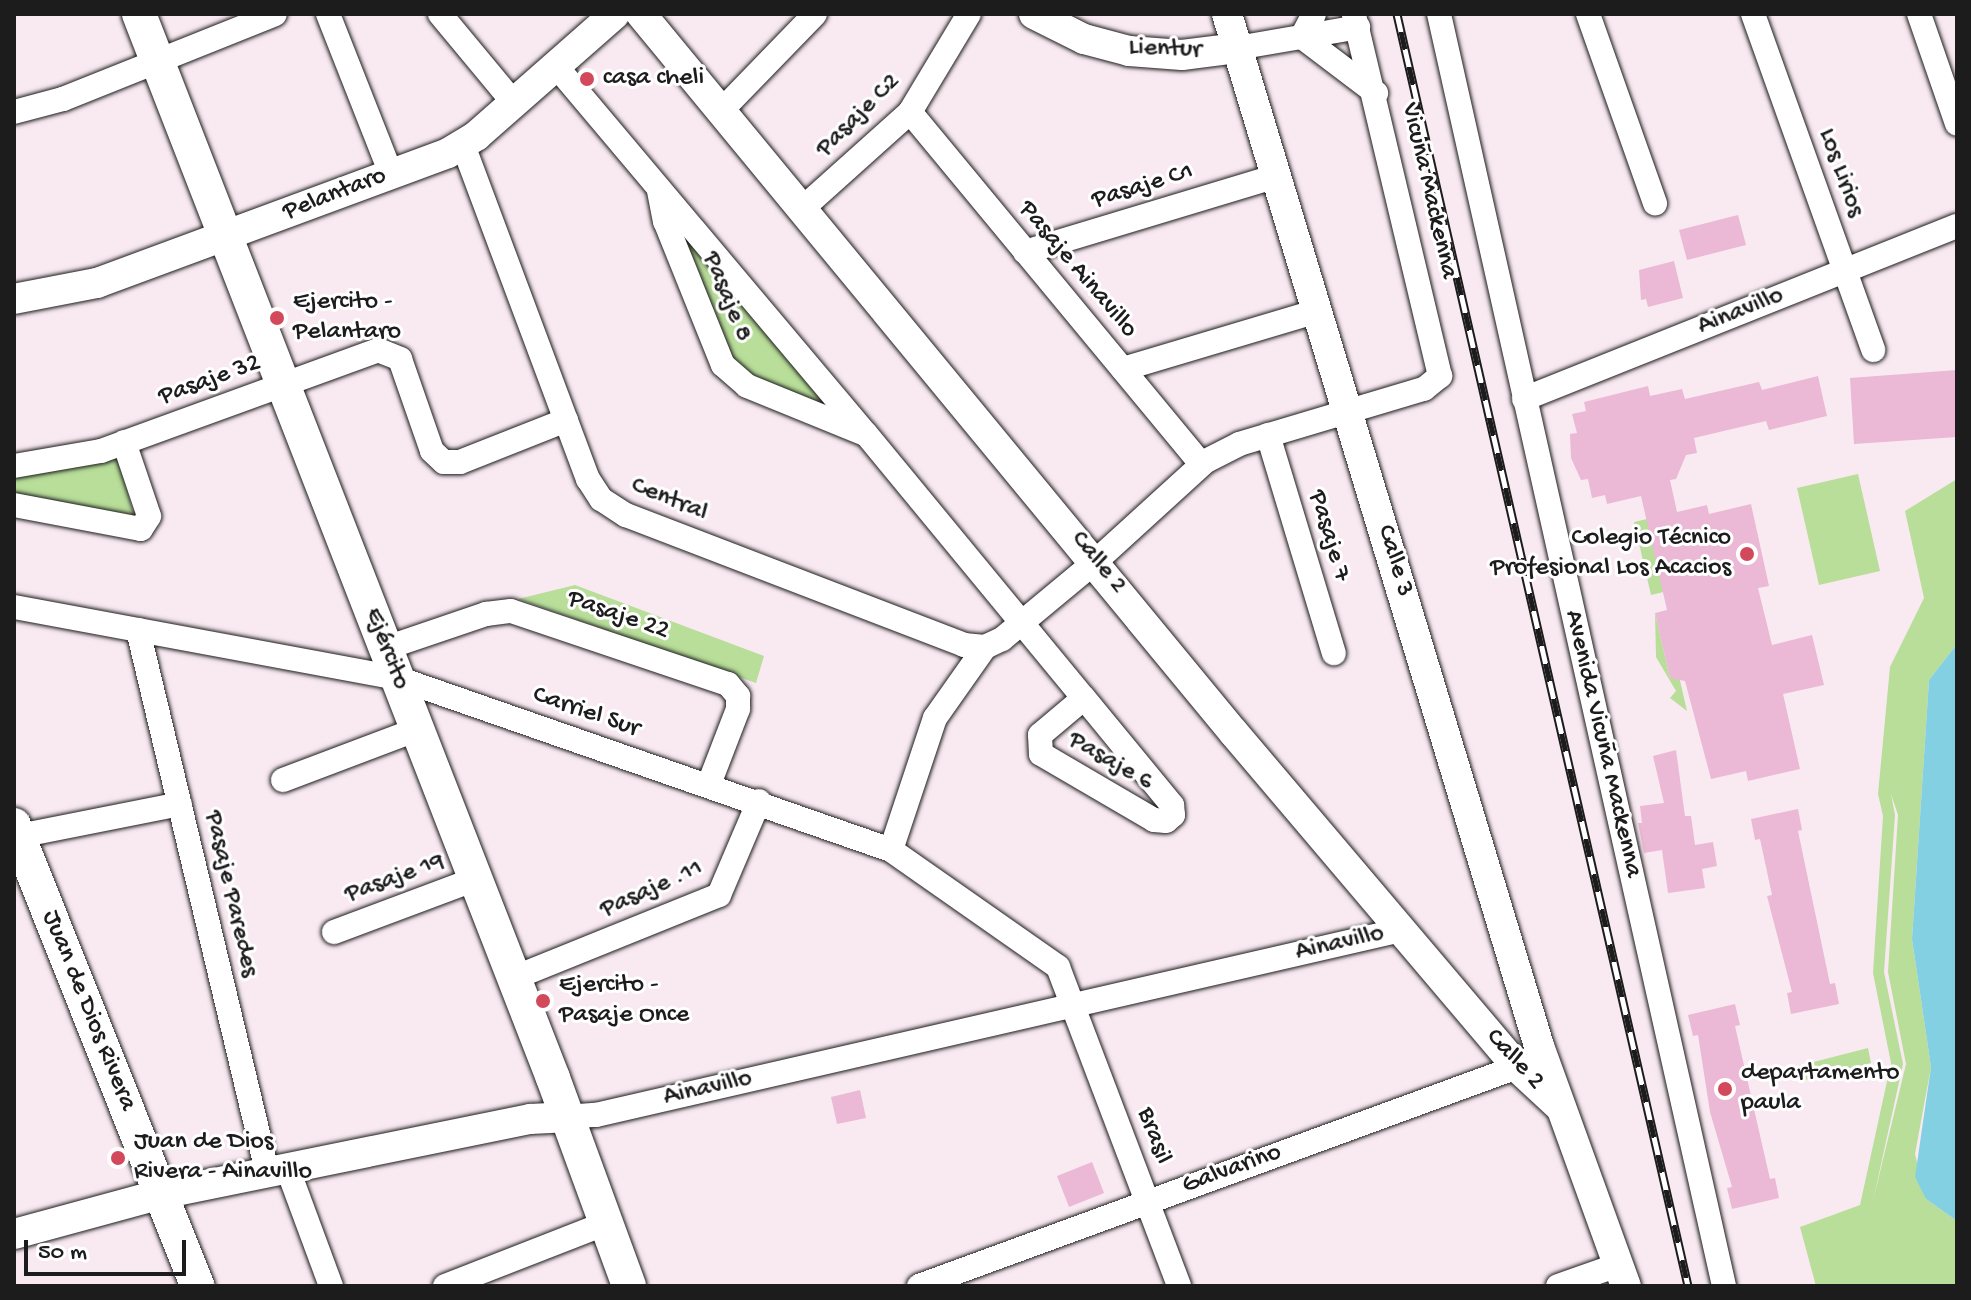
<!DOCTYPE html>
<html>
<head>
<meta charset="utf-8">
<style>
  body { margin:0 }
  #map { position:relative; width:1971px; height:1300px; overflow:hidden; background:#f9eaf2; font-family:"Gochi Hand",sans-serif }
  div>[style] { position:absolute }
  .green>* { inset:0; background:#b8de99 }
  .water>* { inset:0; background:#84d0e3 }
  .building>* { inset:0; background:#ebb8d5 }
  .roads { filter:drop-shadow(0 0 2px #1c1c1c) drop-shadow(0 0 2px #1c1c1c) }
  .minor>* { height:24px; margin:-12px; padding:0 12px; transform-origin:12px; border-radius:12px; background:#fff }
  .tertiary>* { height:30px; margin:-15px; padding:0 15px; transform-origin:15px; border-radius:15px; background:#fff }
  .secondary>* { height:34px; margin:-17px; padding:0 17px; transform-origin:17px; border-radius:17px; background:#fff }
  .rail>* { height:9px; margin-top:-4.5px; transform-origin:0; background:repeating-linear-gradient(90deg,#fff 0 18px,#1c1c1c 0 36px); box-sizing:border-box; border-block:2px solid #1c1c1c }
  .dots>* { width:22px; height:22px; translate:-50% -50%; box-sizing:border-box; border:4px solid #fff; border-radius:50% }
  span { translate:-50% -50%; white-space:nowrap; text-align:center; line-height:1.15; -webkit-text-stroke:6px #fff; paint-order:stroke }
  .street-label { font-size:26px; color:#1c1c1c }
  .poi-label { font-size:26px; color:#1c1c1c }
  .left { translate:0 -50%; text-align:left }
  .right { translate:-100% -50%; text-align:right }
  .frame { position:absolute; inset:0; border:16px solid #1c1c1c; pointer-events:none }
  .scale { position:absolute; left:24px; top:1240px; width:162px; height:36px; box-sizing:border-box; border:4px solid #1c1c1c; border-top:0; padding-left:10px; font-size:24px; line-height:28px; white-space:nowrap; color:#1c1c1c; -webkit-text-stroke:6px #fff; paint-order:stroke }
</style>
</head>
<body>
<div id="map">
  <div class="green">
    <div style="clip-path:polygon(677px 223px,845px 415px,756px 384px,729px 362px)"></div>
    <div style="clip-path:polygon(117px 454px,136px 523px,14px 497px,14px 473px)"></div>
    <div style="clip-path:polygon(1858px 474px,1880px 571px,1819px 585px,1797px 488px)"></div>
    <div style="clip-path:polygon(evenodd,1957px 479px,1957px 644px,1929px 680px,1912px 939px,1931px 1067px,1915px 1154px,1926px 1199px,1957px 1221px,1957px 1286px,1816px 1286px,1800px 1227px,1860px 1205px,1891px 1063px,1873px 973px,1883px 816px,1878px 794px,1890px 667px,1924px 598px,1905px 511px,1957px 479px,1891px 794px,1898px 815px,1888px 972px,1906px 1064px,1873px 1201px,1903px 1064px,1884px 972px,1895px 815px,1891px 794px)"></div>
    <div style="clip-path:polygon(1647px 519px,1713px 580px,1651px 595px,1634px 522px)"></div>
    <div style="clip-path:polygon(575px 585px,764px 656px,756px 683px,518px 599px)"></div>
    <div style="clip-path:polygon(1655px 613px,1670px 678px,1679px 676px,1687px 711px,1670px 698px,1676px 691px,1656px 657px)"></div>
    <div style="clip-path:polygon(1868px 1048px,1871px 1063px,1801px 1081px,1798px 1066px)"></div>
  </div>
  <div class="water">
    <div style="clip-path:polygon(1957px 644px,1957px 1221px,1926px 1199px,1915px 1177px,1931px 1067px,1912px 939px,1929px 680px)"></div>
  </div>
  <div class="building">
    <div style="clip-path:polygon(1738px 215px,1746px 245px,1687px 260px,1679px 230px)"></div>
    <div style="clip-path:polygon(1674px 261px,1683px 298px,1648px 307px,1646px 299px,1641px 300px,1639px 270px)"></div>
    <div style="clip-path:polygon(1957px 370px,1957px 437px,1854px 444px,1850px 378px)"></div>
    <div style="clip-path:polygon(1818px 376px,1827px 416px,1769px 430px,1766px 421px,1694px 438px,1697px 453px,1686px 455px,1676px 479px,1670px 480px,1677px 512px,1707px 505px,1709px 514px,1751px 504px,1769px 586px,1758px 588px,1772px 645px,1812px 635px,1824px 685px,1783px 694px,1800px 769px,1748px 781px,1746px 771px,1711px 779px,1685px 681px,1670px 678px,1655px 613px,1667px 610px,1641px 496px,1607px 504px,1605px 495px,1592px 498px,1588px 479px,1581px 480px,1571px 458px,1570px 434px,1577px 433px,1572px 414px,1586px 411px,1584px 402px,1648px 386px,1650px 396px,1682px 389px,1685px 399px,1759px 382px,1762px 390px)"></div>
    <div style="clip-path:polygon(1676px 750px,1685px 816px,1691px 816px,1695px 845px,1713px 842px,1717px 866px,1702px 869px,1705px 888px,1668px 893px,1662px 850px,1644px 853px,1638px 823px,1642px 823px,1640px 806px,1664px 803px,1653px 756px)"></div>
    <div style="clip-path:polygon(1798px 809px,1802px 830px,1798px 831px,1830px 984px,1835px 983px,1839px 1004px,1791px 1014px,1787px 993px,1792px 992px,1767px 896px,1772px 895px,1760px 839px,1755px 840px,1751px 819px)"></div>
    <div style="clip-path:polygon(1735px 1004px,1740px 1025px,1735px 1026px,1770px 1179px,1775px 1178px,1779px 1198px,1732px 1209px,1727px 1188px,1732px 1187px,1710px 1112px,1698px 1035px,1693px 1036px,1688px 1015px)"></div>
    <div style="clip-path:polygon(860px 1090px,866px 1118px,837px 1124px,831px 1097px)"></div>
    <div style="clip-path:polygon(1092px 1162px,1104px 1193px,1069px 1207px,1057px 1176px)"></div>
  </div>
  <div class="roads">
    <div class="minor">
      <div style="left:328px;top:14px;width:172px;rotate:68.5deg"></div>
      <div style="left:440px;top:14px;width:116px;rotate:50.3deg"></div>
      <div style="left:1314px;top:14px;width:26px;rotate:118deg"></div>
      <div style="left:1302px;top:37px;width:93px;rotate:37.1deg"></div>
      <div style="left:1439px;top:14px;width:1304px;rotate:77.37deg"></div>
      <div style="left:1588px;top:14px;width:201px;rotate:70.5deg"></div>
      <div style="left:1753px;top:14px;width:357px;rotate:70.3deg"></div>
      <div style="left:1919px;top:14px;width:116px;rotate:70.9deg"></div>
      <div style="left:1237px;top:48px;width:123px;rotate:-9.8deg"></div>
      <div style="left:556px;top:66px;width:481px;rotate:49.9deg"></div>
      <div style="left:866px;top:434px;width:342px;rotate:50.5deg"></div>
      <div style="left:1084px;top:698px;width:139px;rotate:50.6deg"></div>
      <div style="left:1172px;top:805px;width:10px;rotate:84deg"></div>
      <div style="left:1173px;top:815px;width:9px;rotate:139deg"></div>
      <div style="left:1166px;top:821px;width:12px;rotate:-175deg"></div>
      <div style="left:1154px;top:820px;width:131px;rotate:-149.7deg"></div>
      <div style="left:1041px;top:754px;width:19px;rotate:-93deg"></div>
      <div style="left:1040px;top:735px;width:57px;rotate:-40.1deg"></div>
      <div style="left:721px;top:111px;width:135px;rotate:-45.9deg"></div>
      <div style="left:14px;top:112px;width:51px;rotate:-14.9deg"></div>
      <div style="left:63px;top:99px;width:228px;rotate:-21.8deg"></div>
      <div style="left:910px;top:112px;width:457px;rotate:50.4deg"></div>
      <div style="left:463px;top:145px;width:357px;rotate:69.5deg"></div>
      <div style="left:588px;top:479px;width:24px;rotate:57deg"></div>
      <div style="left:601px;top:499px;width:30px;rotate:33deg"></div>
      <div style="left:626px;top:515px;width:362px;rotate:21deg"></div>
      <div style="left:964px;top:645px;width:21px;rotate:5deg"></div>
      <div style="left:659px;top:191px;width:31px;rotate:79deg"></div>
      <div style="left:665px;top:221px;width:155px;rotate:68.1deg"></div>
      <div style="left:723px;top:365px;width:32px;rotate:41deg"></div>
      <div style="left:747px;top:386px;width:125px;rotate:22.1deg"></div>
      <div style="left:803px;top:208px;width:144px;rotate:-41.9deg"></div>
      <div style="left:910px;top:112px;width:114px;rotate:-59deg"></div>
      <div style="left:1025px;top:252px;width:262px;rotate:-16.8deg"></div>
      <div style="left:1123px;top:369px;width:203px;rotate:-16.6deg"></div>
      <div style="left:1524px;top:399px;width:466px;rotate:-21.8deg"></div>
      <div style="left:1268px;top:435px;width:228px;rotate:73.2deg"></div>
      <div style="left:14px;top:466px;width:88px;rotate:-9.8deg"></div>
      <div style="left:101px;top:451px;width:295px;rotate:-20deg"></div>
      <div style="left:378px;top:350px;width:24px;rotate:22deg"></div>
      <div style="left:400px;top:359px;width:97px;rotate:70.8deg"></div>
      <div style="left:432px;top:451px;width:16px;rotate:43deg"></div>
      <div style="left:444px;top:462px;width:16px"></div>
      <div style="left:460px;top:462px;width:114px;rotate:-21.6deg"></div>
      <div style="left:14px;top:505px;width:129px;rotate:10.7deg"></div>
      <div style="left:141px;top:529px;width:15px;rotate:-58deg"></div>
      <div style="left:149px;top:516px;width:78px;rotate:-108.7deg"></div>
      <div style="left:14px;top:607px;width:390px;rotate:10.5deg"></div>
      <div style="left:397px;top:678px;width:523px;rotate:19.2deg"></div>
      <div style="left:891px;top:850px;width:204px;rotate:35deg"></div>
      <div style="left:1058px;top:967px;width:341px;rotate:69.2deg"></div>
      <div style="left:138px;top:630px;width:556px;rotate:76.59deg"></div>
      <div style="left:386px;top:648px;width:106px;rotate:-18.8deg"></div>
      <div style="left:486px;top:614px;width:25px;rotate:-7deg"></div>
      <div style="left:511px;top:611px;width:229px;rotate:18.6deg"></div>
      <div style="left:728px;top:684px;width:16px;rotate:50deg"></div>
      <div style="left:738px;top:696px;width:13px;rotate:90deg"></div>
      <div style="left:738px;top:709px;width:80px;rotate:111.1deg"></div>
      <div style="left:283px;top:780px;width:144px;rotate:-20.7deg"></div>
      <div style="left:14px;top:837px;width:169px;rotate:-11.2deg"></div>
      <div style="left:891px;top:850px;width:139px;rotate:-71.6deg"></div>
      <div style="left:935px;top:718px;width:87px;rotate:-54.8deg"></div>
      <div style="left:985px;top:647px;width:19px;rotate:-25deg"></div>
      <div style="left:1002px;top:639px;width:122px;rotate:-39.7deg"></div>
      <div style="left:1096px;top:561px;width:149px;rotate:-42.3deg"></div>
      <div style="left:1206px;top:461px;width:37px;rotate:-27deg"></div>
      <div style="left:1239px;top:444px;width:193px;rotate:-16.6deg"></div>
      <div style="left:1424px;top:389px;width:21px;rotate:-39deg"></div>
      <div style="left:1440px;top:376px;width:372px;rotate:-103.4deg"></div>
      <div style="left:334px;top:932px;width:152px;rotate:-20.5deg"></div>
      <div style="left:514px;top:978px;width:221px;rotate:-22deg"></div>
      <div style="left:719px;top:895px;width:102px;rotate:-66.9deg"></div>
      <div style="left:565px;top:1117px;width:31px;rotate:-4deg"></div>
      <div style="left:596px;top:1115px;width:826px;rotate:-12.94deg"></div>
      <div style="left:287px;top:1167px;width:127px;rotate:69.7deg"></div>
      <div style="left:445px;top:1286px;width:171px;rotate:-21.3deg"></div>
      <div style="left:919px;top:1286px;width:637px;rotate:-20.11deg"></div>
      <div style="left:1558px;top:1286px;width:64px;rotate:-19.3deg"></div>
    </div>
    <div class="tertiary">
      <div style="left:641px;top:14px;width:932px;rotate:50.49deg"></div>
      <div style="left:1234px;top:733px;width:438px;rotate:49.7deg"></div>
      <div style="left:1517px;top:1067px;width:59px;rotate:42.9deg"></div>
      <div style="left:1034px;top:14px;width:56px;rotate:26.6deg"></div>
      <div style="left:1084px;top:39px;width:47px;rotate:14.9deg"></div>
      <div style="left:1129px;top:51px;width:53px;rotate:4.3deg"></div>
      <div style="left:1182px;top:55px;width:55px;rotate:-7.3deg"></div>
      <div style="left:1227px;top:14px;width:1078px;rotate:73.18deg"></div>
      <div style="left:1539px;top:1046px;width:255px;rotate:70.1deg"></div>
      <div style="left:14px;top:299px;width:85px;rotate:-10.9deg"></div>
      <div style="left:97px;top:283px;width:374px;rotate:-20.3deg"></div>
      <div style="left:448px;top:153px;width:33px;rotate:-31deg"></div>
      <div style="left:476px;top:136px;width:185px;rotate:-41.3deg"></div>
      <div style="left:14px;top:1234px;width:152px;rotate:-15.2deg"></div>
      <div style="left:161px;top:1194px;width:377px;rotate:-11.5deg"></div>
      <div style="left:530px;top:1119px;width:35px;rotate:-3deg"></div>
    </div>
    <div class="secondary">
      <div style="left:139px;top:14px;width:1142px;rotate:68.74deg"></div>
      <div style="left:553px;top:1078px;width:221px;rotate:69.9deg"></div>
      <div style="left:14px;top:825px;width:496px;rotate:68.3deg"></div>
    </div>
  </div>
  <div class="rail">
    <div style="left:1397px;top:14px;width:1305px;rotate:77.11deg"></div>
  </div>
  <div class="dots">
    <div style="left:587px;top:79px;background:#d1495b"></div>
    <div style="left:277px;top:318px;background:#d1495b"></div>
    <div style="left:1747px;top:554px;background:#d1495b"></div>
    <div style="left:543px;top:1001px;background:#d1495b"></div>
    <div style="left:1725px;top:1089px;background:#d1495b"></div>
    <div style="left:118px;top:1158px;background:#d1495b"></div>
  </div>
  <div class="street-label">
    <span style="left:1165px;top:50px;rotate:2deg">Lientur</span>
    <span style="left:859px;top:116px;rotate:-45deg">Pasaje C2</span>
    <span style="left:1840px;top:173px;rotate:70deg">Los Lirios</span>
    <span style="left:1143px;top:187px;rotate:-17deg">Pasaje C1</span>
    <span style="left:1428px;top:191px;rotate:77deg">Vicuña Mackenna</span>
    <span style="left:335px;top:195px;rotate:-21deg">Pelantaro</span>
    <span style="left:1077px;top:270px;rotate:50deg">Pasaje Ainavillo</span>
    <span style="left:726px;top:297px;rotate:68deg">Pasaje 8</span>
    <span style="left:1741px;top:312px;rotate:-22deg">Ainavillo</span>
    <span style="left:210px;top:381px;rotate:-20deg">Pasaje 32</span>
    <span style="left:669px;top:500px;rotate:22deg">Central</span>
    <span style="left:1328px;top:536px;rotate:73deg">Pasaje 7</span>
    <span style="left:1394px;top:561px;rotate:73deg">Calle 3</span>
    <span style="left:1098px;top:563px;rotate:51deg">Calle 2</span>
    <span style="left:618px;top:616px;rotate:19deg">Pasaje 22</span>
    <span style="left:386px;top:649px;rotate:69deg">Ejército</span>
    <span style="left:586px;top:713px;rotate:19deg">Carriel Sur</span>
    <span style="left:1602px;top:744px;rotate:77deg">Avenida Vicuña Mackenna</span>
    <span style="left:1110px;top:762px;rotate:30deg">Pasaje 6</span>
    <span style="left:395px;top:879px;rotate:-20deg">Pasaje 19</span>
    <span style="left:652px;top:890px;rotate:-24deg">Pasaje .11</span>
    <span style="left:230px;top:894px;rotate:77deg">Pasaje Paredes</span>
    <span style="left:1340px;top:944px;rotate:-13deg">Ainavillo</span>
    <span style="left:88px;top:1011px;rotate:68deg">Juan de Dios Rivera</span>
    <span style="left:1514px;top:1060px;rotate:47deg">Calle 2</span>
    <span style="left:708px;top:1089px;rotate:-13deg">Ainavillo</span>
    <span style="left:1153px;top:1136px;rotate:70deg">Brasil</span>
    <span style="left:1232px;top:1170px;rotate:-20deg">Galvarino</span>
  </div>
  <div class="poi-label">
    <span class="left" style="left:603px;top:79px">casa cheli</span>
    <span class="left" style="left:293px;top:318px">Ejercito -<br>Pelantaro</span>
    <span class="right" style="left:1731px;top:554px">Colegio Técnico<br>Profesional Los Acacios</span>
    <span class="left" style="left:559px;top:1001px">Ejercito -<br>Pasaje Once</span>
    <span class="left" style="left:1741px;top:1089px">departamento<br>paula</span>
    <span class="left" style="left:134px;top:1158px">Juan de Dios<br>Rivera - Ainavillo</span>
  </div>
  <div class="frame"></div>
  <div class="scale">50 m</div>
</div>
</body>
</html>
